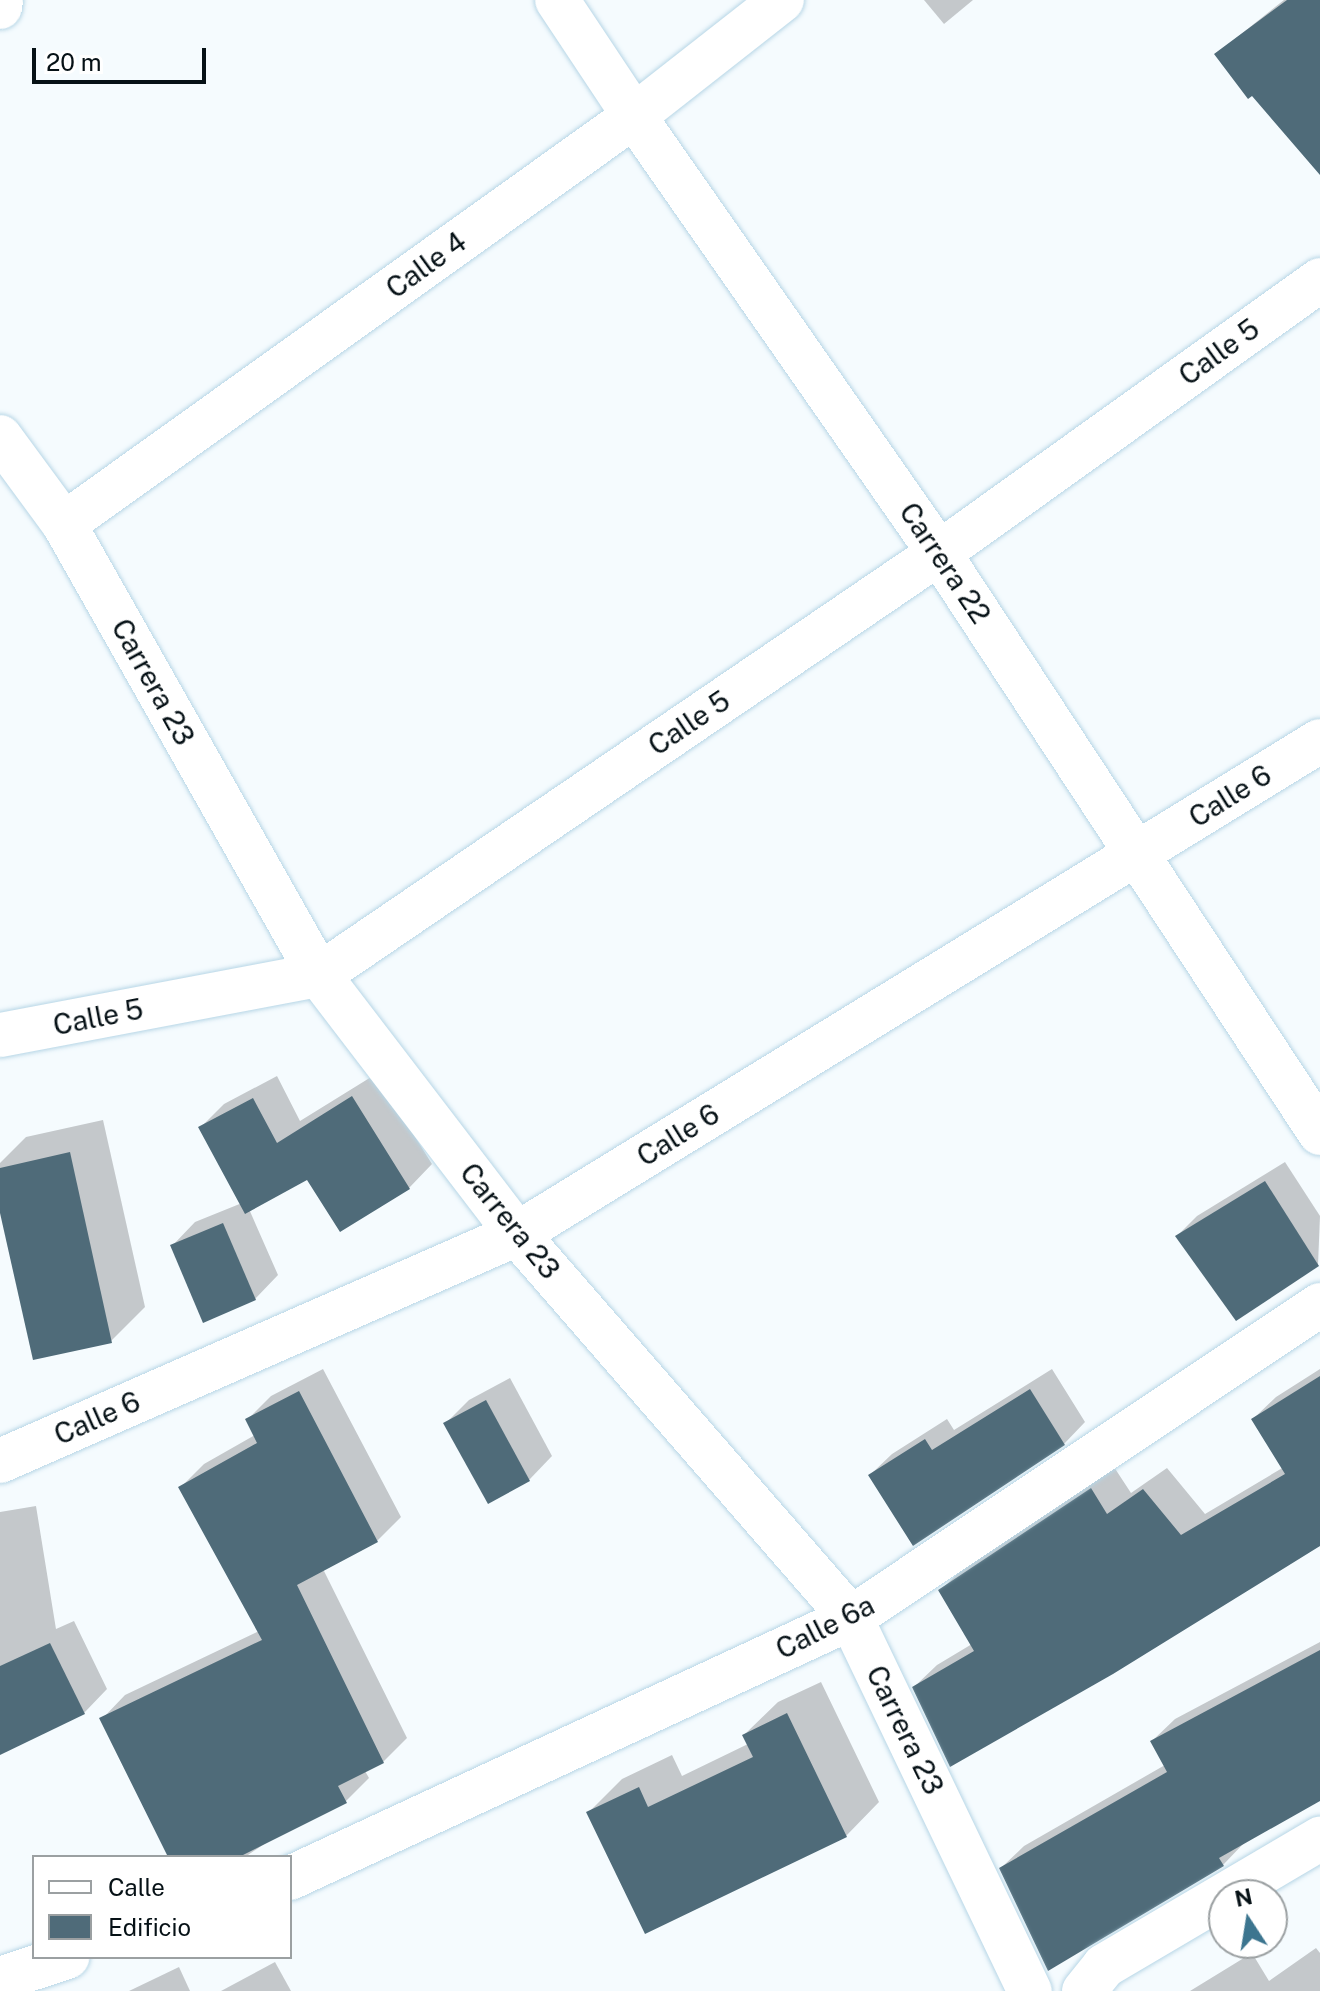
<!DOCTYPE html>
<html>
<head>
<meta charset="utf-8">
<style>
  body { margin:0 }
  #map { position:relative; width:1320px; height:1991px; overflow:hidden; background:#f5fbfe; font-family:"Public Sans",sans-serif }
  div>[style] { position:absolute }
  .shadow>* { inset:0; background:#0003 }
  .building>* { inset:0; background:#4f6b79 }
  .roads { filter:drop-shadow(0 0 2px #b7d6e6) drop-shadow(0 0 2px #b7d6e6) }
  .minor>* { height:44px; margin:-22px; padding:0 22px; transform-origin:22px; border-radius:22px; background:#fff }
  span { translate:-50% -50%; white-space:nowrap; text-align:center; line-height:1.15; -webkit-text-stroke:6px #fff; paint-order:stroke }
  .street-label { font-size:28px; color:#061116 }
  .legend { position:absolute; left:32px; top:1855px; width:260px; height:104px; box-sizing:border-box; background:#fff; border:2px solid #9ba0a2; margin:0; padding:10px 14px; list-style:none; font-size:24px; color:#061116 }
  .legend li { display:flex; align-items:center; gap:16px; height:40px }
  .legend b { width:40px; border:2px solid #9ba0a2 }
  .north { position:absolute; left:1208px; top:1879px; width:80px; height:80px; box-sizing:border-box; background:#fff; border:2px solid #9ba0a2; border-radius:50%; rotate:348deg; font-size:22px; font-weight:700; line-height:32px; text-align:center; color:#061116 }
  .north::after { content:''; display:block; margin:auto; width:28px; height:36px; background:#3c758f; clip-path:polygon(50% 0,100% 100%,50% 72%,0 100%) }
  .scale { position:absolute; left:32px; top:48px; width:174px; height:36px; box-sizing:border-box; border:4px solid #061116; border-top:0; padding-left:10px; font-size:24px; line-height:28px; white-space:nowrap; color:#061116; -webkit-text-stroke:6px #fff; paint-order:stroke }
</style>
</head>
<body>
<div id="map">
  <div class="shadow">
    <div style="clip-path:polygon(924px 0,973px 0,944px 24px)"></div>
    <div style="clip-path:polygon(1284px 0,1320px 0,1320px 148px,1216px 54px)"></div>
    <div style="clip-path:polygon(376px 1074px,432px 1164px,409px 1188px,308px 1177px,249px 1209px,278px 1275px,255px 1299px,172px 1246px,195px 1222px,242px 1203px,201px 1127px,224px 1104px,277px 1076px,300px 1121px)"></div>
    <div style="clip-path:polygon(103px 1120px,145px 1307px,111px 1341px,0 1203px,0 1163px,26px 1137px)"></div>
    <div style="clip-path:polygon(1285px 1162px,1320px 1216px,1318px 1265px,1177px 1236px,1197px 1216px)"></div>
    <div style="clip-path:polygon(323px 1369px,401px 1517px,377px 1541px,323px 1569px,407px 1738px,383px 1762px,365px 1771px,369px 1778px,346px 1801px,273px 1838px,245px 1857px,170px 1857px,102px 1719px,125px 1695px,259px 1631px,181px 1487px,204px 1464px,255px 1435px,247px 1420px,271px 1396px)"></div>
    <div style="clip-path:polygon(1052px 1369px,1085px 1422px,1064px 1444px,870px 1475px,892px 1454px,947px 1419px,954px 1430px)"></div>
    <div style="clip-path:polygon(1320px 1369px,1320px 1546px,914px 1687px,937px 1665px,972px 1644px,941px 1590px,963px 1568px,1114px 1467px,1131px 1493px,1167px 1468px,1205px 1514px,1284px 1467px,1253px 1419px,1276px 1397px)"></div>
    <div style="clip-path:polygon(510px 1378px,552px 1456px,529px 1480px,446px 1423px,469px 1400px)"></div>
    <div style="clip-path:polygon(36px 1506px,56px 1629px,74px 1621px,107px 1689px,84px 1713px,0 1753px,0 1512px)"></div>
    <div style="clip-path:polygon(1320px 1642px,1320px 1797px,1245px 1842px,1223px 1865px,1001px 1868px,1024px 1846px,1165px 1765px,1152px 1741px,1175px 1719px)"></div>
    <div style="clip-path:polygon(821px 1682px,879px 1802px,846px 1836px,589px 1812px,622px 1779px,672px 1755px,682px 1776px,748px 1744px,744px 1735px,778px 1702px)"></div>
    <div style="clip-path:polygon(1316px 1948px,1320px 1953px,1320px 1991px,1190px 1991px,1252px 1953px,1269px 1981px)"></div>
    <div style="clip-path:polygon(275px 1962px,291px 1991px,221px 1991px)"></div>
    <div style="clip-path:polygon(179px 1967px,190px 1991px,129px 1991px)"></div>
  </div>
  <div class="building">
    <div style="clip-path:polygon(1287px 0,1320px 0,1320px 175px,1252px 96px,1248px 99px,1214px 54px)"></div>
    <div style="clip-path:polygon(352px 1096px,410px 1189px,340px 1232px,307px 1180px,245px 1214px,198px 1127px,253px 1098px,277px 1143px)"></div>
    <div style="clip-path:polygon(70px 1152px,112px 1343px,33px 1360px,0 1213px,0 1168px)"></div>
    <div style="clip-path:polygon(1265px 1181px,1319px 1266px,1236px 1321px,1175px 1236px)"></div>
    <div style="clip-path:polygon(223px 1223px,256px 1300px,203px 1323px,170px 1245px)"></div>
    <div style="clip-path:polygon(1320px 1376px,1320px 1546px,1113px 1674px,950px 1767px,912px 1687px,974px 1651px,938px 1590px,1091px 1488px,1107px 1514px,1143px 1489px,1181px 1535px,1285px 1474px,1251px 1419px)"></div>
    <div style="clip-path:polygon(1030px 1389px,1065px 1445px,913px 1546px,868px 1475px,925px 1439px,932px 1450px)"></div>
    <div style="clip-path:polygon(299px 1391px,378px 1542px,297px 1585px,384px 1763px,338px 1786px,347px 1803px,239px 1857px,168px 1857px,99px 1718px,262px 1640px,178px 1487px,257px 1443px,245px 1419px)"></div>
    <div style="clip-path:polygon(486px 1400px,530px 1481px,488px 1504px,443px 1423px)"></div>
    <div style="clip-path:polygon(50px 1643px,85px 1714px,0 1755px,0 1666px)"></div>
    <div style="clip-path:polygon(1320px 1650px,1320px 1801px,1219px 1858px,1224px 1866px,1048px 1971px,999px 1868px,1167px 1772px,1150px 1741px)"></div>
    <div style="clip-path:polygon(787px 1713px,847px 1837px,645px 1934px,586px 1812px,639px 1787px,648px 1807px,753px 1757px,742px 1735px)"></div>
  </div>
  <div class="roads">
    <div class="minor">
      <div style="left:557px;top:0;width:139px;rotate:56.4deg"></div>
      <div style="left:634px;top:116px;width:533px;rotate:55.09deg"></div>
      <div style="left:939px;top:553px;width:694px;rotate:56.7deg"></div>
      <div style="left:0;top:7px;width:7px;rotate:-82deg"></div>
      <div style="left:0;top:437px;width:108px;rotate:53.7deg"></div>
      <div style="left:64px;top:524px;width:518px;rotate:60.52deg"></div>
      <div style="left:319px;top:975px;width:326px;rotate:52.6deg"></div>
      <div style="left:517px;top:1234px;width:509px;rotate:48.98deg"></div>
      <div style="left:851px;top:1618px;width:414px;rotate:64.4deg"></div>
      <div style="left:64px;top:524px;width:701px;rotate:-35.59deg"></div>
      <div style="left:634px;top:116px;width:188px;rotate:-38.1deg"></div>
      <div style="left:0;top:1035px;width:325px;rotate:-10.7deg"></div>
      <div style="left:319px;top:975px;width:750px;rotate:-34.24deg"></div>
      <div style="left:939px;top:553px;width:469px;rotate:-35.6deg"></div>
      <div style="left:0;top:1461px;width:565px;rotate:-23.7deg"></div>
      <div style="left:517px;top:1234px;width:942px;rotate:-31.55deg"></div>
      <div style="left:290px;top:1878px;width:618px;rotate:-24.87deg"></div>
      <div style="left:851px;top:1618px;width:564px;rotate:-33.72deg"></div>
      <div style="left:0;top:1979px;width:71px;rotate:-18.2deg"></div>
      <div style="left:1084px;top:1991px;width:32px;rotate:-51deg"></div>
      <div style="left:1104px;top:1966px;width:251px;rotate:-30.5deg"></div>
    </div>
  </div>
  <div class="street-label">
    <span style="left:426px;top:265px;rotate:-36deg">Calle 4</span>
    <span style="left:1219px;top:352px;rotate:-36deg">Calle 5</span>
    <span style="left:945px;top:563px;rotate:56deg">Carrera 22</span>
    <span style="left:153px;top:682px;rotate:61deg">Carrera 23</span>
    <span style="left:689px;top:723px;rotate:-34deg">Calle 5</span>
    <span style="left:1230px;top:796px;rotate:-32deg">Calle 6</span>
    <span style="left:98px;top:1017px;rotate:-11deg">Calle 5</span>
    <span style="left:678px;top:1135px;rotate:-32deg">Calle 6</span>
    <span style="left:510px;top:1221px;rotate:51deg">Carrera 23</span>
    <span style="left:97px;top:1418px;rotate:-24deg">Calle 6</span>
    <span style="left:825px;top:1627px;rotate:-27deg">Calle 6a</span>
    <span style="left:905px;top:1730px;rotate:64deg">Carrera 23</span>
  </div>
  <ul class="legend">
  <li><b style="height:10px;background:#fff"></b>Calle</li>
  <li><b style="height:22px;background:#4f6b79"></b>Edificio</li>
  </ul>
  <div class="north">N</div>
  <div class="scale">20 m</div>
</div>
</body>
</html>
